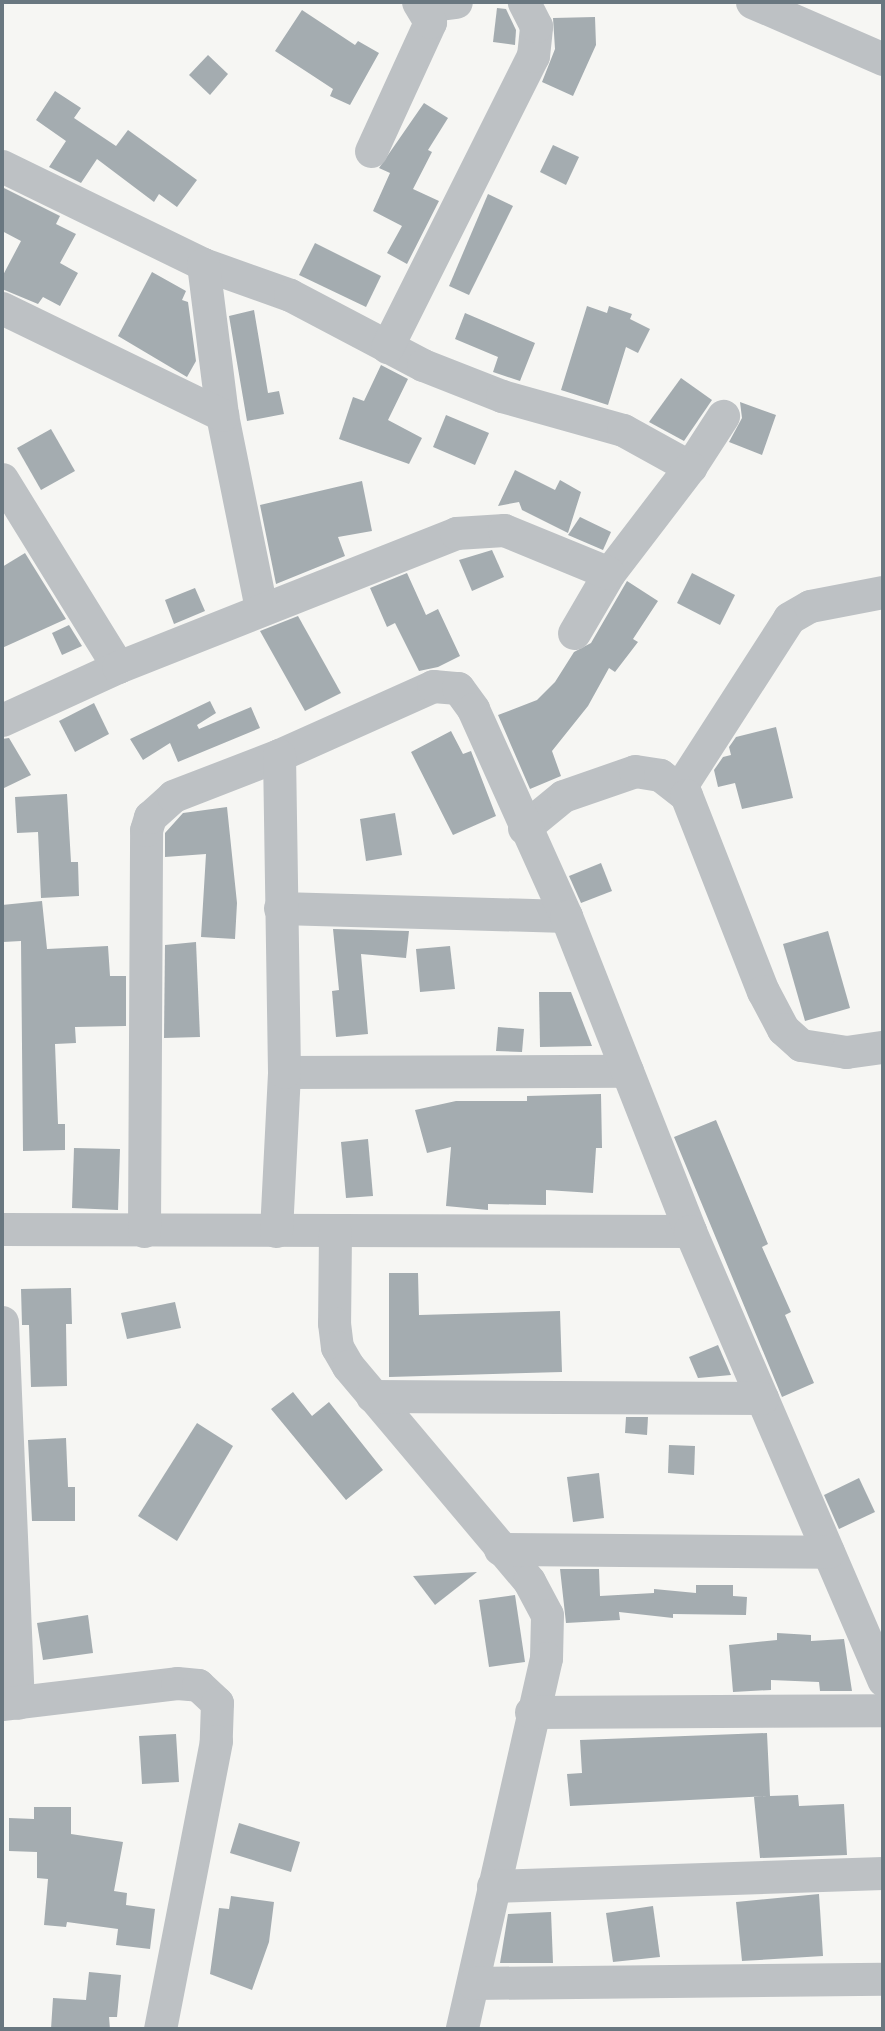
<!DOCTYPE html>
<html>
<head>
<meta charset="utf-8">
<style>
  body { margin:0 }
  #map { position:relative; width:885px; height:2031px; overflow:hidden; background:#f6f6f3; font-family:Mulish,sans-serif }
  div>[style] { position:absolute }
  .building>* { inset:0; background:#a4acb0 }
  .street>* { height:33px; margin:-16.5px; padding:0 16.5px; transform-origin:16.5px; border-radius:16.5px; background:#bdc1c4 }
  span { translate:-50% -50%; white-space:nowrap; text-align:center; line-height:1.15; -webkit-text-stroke:7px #fff; paint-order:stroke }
  .frame { position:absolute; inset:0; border:4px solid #697780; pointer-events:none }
</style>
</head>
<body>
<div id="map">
  <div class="building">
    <div style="clip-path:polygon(497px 8px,506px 9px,516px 30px,515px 45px,493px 42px)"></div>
    <div style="clip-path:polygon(302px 10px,355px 45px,358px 41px,379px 53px,350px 105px,330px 96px,333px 89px,275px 51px)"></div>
    <div style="clip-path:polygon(595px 17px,596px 45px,573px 96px,542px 82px,555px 49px,553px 18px)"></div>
    <div style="clip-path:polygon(208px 55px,228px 74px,210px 95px,189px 75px)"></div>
    <div style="clip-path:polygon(55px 91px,81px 108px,74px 118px,116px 146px,128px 130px,197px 180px,177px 207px,159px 194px,154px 202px,97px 159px,81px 183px,49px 167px,66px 141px,36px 120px)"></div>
    <div style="clip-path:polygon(424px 103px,448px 118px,428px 150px,432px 152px,413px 189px,439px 201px,407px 264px,387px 253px,402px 226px,373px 211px,390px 173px,379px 168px)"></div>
    <div style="clip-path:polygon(553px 145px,579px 157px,566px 185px,540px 172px)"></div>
    <div style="clip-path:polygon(2px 187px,60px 216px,56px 224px,76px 234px,60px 263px,78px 273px,60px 306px,43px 297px,38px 304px,2px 289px,2px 277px,21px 241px,2px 231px)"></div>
    <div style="clip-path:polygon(488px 194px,513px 206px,469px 295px,449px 286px)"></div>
    <div style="clip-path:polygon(315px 243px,381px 276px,366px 307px,299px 275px)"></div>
    <div style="clip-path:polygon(152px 272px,186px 291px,182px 300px,188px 302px,196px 361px,187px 377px,118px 336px)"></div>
    <div style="clip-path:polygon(587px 306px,607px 313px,609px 306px,632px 314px,630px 319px,650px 329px,638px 353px,626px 347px,608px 405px,561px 390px)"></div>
    <div style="clip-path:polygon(254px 310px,268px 393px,279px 391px,284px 414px,247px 421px,229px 316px)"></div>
    <div style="clip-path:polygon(465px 313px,535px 343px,520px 381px,493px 372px,498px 357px,455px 339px)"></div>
    <div style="clip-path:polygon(381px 365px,408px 379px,388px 420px,422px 438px,409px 464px,339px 439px,353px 397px,364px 401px)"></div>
    <div style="clip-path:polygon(681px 378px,712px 400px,684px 441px,649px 422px)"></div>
    <div style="clip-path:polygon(740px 402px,776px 415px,762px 455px,729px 442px,742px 418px)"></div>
    <div style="clip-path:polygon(446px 415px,489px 433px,475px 465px,433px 447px)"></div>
    <div style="clip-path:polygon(51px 429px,75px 471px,41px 490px,17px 448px)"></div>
    <div style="clip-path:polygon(515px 470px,555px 490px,560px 480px,581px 492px,568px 533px,522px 510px,519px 502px,498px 506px)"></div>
    <div style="clip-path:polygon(362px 481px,372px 531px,338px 537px,345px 556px,276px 584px,260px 505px)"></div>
    <div style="clip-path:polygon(580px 517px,611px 532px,603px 550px,568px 535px)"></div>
    <div style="clip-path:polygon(492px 550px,504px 577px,472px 591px,459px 560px)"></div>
    <div style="clip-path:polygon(25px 553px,66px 619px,2px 648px,2px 567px)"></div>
    <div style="clip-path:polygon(407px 573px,426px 615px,438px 609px,460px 656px,438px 667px,419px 671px,395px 623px,387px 627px,370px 588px)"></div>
    <div style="clip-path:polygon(692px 573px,735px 595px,720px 625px,677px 603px)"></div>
    <div style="clip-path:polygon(627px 581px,658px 601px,633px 639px,638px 642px,615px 672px,609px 668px,588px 706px,552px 751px,561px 776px,530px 789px,498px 715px,537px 700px,555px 682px,574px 652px,591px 643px)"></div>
    <div style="clip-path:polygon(195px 588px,205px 611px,174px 624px,165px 600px)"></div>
    <div style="clip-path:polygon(298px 616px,341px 693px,305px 711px,260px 631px)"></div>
    <div style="clip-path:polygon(69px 625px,82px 646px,62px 655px,52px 633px)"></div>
    <div style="clip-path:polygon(210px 701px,216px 713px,197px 725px,199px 729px,251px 707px,260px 728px,178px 762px,170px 743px,143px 760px,130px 739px)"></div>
    <div style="clip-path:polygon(94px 703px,109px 734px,75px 752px,59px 721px)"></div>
    <div style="clip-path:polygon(776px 727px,793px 798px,742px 809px,735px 783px,718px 787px,714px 770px,723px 757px,731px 755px,729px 747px,736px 737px)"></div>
    <div style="clip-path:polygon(451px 731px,463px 754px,471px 751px,496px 816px,453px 835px,411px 752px)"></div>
    <div style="clip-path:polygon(9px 738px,31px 775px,2px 789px,2px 739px)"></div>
    <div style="clip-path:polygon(67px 794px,71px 862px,78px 862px,79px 896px,41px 898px,38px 832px,17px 833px,15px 797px)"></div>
    <div style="clip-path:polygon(227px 807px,237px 903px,235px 939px,201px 937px,206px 854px,165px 857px,165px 833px,183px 813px)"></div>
    <div style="clip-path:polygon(395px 813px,402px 855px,366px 861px,360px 819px)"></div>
    <div style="clip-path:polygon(601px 863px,612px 891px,581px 903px,569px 876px)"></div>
    <div style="clip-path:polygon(42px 901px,47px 949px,108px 946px,110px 976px,126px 976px,126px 1026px,75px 1027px,76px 1043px,55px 1044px,58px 1124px,65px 1124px,65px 1150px,23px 1151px,21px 941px,3px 942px,2px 905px)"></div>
    <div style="clip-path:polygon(333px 929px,409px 931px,406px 958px,361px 954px,368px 1034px,336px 1037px,332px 991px,339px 990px)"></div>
    <div style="clip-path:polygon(828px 931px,850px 1008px,805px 1021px,783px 944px)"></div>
    <div style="clip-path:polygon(196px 942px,200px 1037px,164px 1038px,165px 945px)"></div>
    <div style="clip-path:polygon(450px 946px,455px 989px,420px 992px,416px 949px)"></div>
    <div style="clip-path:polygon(539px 992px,571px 992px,592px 1046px,540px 1047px)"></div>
    <div style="clip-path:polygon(498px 1027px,524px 1029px,522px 1052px,496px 1051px)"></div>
    <div style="clip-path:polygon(601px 1094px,602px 1148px,596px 1148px,593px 1193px,546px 1190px,546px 1205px,488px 1204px,488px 1210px,446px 1206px,451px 1147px,427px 1153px,415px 1110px,456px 1101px,527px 1101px,527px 1096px)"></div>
    <div style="clip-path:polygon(716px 1120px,768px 1244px,762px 1247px,791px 1312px,785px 1315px,814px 1383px,782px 1397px,674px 1137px)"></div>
    <div style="clip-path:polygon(368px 1139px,373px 1196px,346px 1198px,341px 1142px)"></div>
    <div style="clip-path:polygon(74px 1148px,120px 1149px,118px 1210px,72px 1208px)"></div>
    <div style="clip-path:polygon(389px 1273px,418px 1273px,419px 1315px,560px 1311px,562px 1372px,389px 1377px)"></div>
    <div style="clip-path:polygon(71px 1288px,72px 1324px,66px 1324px,67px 1386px,31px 1387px,29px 1325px,22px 1325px,21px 1289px)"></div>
    <div style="clip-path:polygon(175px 1302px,181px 1328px,127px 1339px,121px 1313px)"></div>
    <div style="clip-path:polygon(718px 1345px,731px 1375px,698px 1378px,689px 1357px)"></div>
    <div style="clip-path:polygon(293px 1392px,312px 1416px,329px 1402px,383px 1470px,346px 1500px,271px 1409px)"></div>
    <div style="clip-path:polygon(626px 1417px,648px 1417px,647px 1435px,625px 1433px)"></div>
    <div style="clip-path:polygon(197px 1423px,233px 1446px,177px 1541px,138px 1516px)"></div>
    <div style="clip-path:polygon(66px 1438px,68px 1487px,75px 1487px,75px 1521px,32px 1521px,28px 1440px)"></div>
    <div style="clip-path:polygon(669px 1445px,695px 1446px,694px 1475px,668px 1473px)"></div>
    <div style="clip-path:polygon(599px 1473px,604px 1518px,573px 1522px,567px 1477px)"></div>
    <div style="clip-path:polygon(859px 1478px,875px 1512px,839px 1529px,824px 1495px)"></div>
    <div style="clip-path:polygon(560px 1569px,599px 1569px,600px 1596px,654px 1593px,654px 1589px,696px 1593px,696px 1585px,733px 1585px,733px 1596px,747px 1597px,746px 1615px,673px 1614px,673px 1618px,619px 1612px,620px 1620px,566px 1623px)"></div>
    <div style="clip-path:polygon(477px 1572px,435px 1605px,413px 1576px)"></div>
    <div style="clip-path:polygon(515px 1595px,525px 1662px,489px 1667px,479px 1600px)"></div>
    <div style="clip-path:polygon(88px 1615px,93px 1653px,43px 1660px,37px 1623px)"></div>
    <div style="clip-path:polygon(777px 1633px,811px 1635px,811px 1641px,844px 1639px,852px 1691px,820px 1691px,819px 1682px,771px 1680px,771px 1690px,733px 1692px,729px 1645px,777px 1640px)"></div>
    <div style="clip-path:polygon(767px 1733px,770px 1796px,798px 1795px,799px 1806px,844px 1804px,847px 1855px,760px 1858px,754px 1797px,767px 1796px,570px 1806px,567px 1774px,582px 1773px,580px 1740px)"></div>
    <div style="clip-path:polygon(176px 1734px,179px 1782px,142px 1784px,139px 1736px)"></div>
    <div style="clip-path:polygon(34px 1807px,71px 1807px,71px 1834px,123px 1842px,114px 1891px,127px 1893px,126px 1905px,155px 1909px,150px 1949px,116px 1945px,118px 1929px,67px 1922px,66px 1927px,44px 1925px,48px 1879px,37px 1878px,37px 1852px,9px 1851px,9px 1818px,34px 1819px)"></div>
    <div style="clip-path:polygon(239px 1823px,300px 1842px,291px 1872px,230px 1853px)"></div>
    <div style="clip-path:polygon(819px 1894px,823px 1956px,742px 1961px,736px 1902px)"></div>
    <div style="clip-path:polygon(231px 1896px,274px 1902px,269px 1942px,252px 1990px,210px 1974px,219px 1908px,229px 1909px)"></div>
    <div style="clip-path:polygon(653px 1906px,660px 1957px,613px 1962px,606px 1913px)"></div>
    <div style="clip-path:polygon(551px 1912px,553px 1963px,500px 1963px,508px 1914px)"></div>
    <div style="clip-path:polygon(89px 1972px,121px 1975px,117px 2017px,109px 2017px,110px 2029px,51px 2029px,53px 1998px,86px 2000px)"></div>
  </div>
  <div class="street">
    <div style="left:752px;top:2px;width:143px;rotate:23.5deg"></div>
    <div style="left:423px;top:6px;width:33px;rotate:-7deg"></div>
    <div style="left:371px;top:151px;width:142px;rotate:-65.4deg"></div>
    <div style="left:430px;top:22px;width:23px;rotate:-121deg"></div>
    <div style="left:2px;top:166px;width:224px;rotate:26deg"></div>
    <div style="left:203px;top:264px;width:92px;rotate:19.6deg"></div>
    <div style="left:290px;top:295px;width:150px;rotate:27.8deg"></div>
    <div style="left:423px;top:365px;width:85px;rotate:21.4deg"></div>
    <div style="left:502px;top:396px;width:126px;rotate:15.7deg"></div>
    <div style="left:623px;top:430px;width:77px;rotate:28.9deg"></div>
    <div style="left:690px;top:467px;width:61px;rotate:-57.1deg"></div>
    <div style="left:203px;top:264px;width:152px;rotate:82.8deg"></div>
    <div style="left:222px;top:415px;width:198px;rotate:78.6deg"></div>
    <div style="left:2px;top:308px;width:245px;rotate:25.9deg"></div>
    <div style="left:387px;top:347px;width:326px;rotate:-63.4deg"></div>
    <div style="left:533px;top:56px;width:30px;rotate:-84deg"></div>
    <div style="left:536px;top:26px;width:27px;rotate:-117deg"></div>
    <div style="left:2px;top:479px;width:221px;rotate:58.3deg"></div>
    <div style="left:574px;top:633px;width:69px;rotate:-59.7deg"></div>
    <div style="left:609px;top:573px;width:133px;rotate:-52.6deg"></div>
    <div style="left:2px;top:720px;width:128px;rotate:-24.6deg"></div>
    <div style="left:118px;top:667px;width:364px;rotate:-21.6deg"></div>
    <div style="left:456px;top:533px;width:48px;rotate:-3.6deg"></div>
    <div style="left:504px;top:530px;width:113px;rotate:22.3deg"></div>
    <div style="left:679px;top:789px;width:203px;rotate:-57.2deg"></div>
    <div style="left:789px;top:618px;width:24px;rotate:-30deg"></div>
    <div style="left:810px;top:606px;width:74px;rotate:-10.9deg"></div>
    <div style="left:524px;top:828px;width:50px;rotate:-39.4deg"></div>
    <div style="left:563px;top:796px;width:76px;rotate:-19.1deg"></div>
    <div style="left:635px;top:771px;width:25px;rotate:9deg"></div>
    <div style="left:660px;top:775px;width:33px;rotate:38deg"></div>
    <div style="left:686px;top:795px;width:211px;rotate:68.6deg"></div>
    <div style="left:763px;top:991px;width:43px;rotate:62.2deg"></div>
    <div style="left:783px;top:1029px;width:24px;rotate:42deg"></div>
    <div style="left:801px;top:1045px;width:46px;rotate:8.8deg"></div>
    <div style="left:846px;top:1052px;width:37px;rotate:-8deg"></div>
    <div style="left:280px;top:908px;width:286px;rotate:1.6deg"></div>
    <div style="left:284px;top:1072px;width:343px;rotate:-0.2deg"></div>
    <div style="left:2px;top:1229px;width:688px;rotate:0.17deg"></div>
    <div style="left:144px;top:1231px;width:401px;rotate:-89.7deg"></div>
    <div style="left:146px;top:830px;width:14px;rotate:-73deg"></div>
    <div style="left:150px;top:817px;width:31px;rotate:-42deg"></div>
    <div style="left:173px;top:796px;width:114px;rotate:-21.1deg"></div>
    <div style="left:279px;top:755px;width:169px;rotate:-24.1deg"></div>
    <div style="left:433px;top:686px;width:25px;rotate:5deg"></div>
    <div style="left:458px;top:688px;width:26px;rotate:54deg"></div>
    <div style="left:473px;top:709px;width:227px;rotate:65.8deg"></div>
    <div style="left:566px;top:916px;width:339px;rotate:68.5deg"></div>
    <div style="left:690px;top:1231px;width:489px;rotate:66.7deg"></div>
    <div style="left:276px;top:1231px;width:159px;rotate:-87.1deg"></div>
    <div style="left:284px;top:1072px;width:317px;rotate:-90.9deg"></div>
    <div style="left:335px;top:1233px;width:90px;rotate:90.6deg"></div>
    <div style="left:334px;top:1323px;width:24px;rotate:83deg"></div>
    <div style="left:337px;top:1347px;width:22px;rotate:60deg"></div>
    <div style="left:348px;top:1366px;width:281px;rotate:49.9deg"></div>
    <div style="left:529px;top:1581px;width:38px;rotate:62deg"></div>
    <div style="left:547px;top:1615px;width:43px;rotate:91.3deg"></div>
    <div style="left:546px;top:1658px;width:380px;rotate:102.8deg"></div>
    <div style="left:2px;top:1322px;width:381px;rotate:87.6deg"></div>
    <div style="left:372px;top:1396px;width:390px;rotate:0.3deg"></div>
    <div style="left:500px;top:1549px;width:328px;rotate:0.5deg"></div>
    <div style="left:2px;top:1704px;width:176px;rotate:-6.8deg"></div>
    <div style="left:177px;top:1683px;width:21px;rotate:5deg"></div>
    <div style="left:198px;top:1685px;width:26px;rotate:43deg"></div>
    <div style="left:217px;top:1703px;width:38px;rotate:92deg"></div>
    <div style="left:216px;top:1741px;width:293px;rotate:101deg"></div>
    <div style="left:531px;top:1712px;width:352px;rotate:-0.3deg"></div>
    <div style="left:493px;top:1886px;width:390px;rotate:-1.9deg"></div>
    <div style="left:473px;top:1983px;width:410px;rotate:-0.6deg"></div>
  </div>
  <div class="frame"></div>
</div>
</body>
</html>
